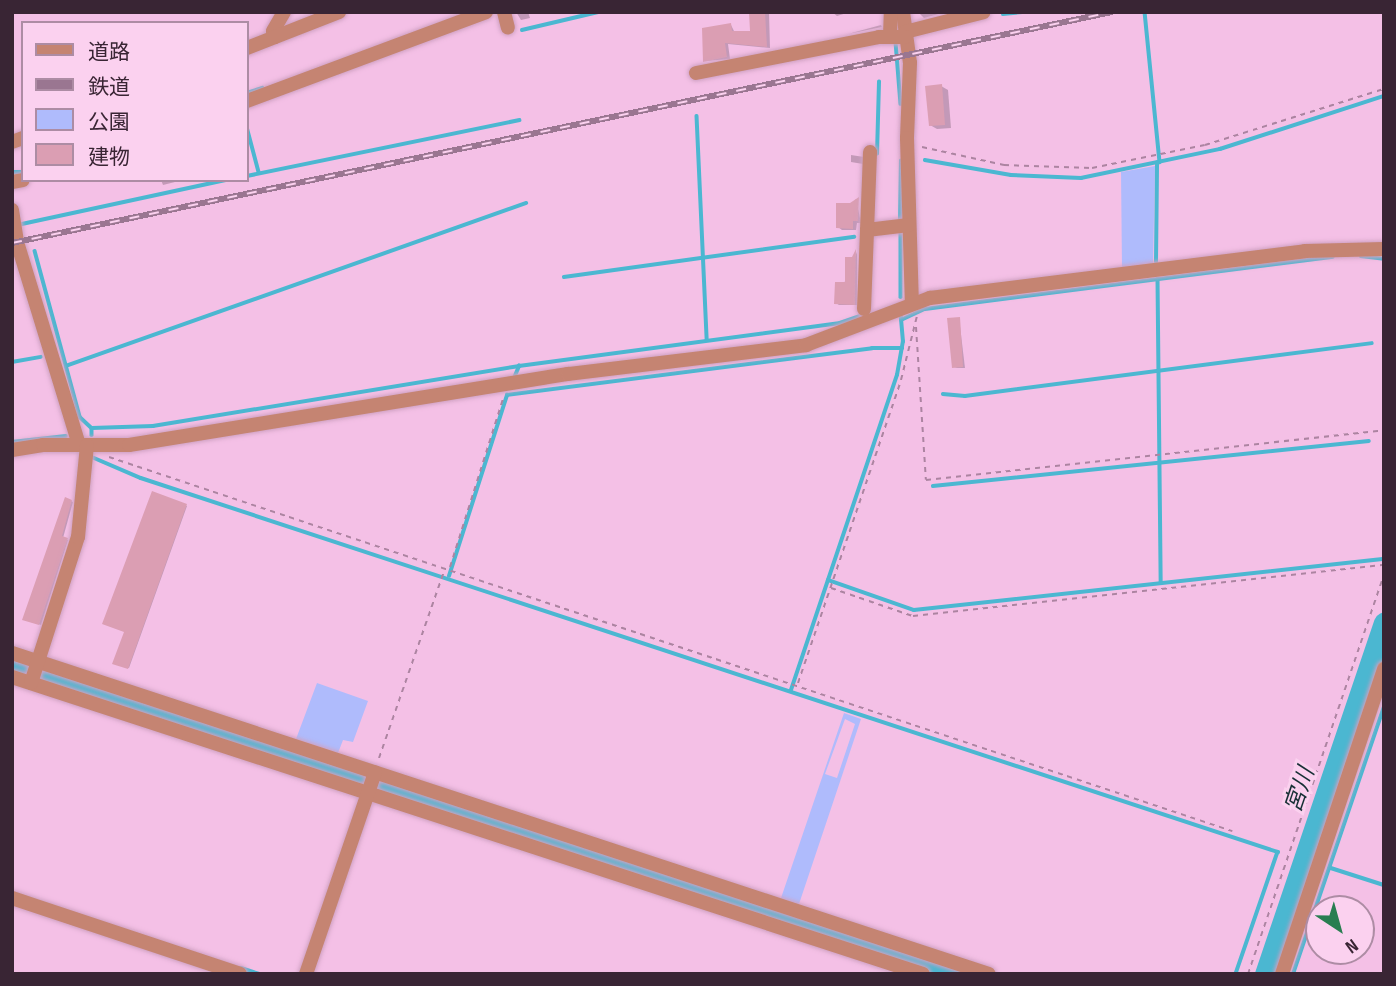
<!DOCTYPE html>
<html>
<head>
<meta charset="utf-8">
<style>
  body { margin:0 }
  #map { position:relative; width:1396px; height:986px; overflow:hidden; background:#f4c0e6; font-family:"Sofia Sans Condensed","Noto Sans JP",sans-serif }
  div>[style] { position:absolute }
  .green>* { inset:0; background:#afbbfc }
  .shadow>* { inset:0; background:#0003 }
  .stream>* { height:3.5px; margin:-1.75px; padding:0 1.75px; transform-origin:1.75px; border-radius:1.75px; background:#4bb7d1 }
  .river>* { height:21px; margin:-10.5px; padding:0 10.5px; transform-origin:10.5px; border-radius:10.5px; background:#4bb7d1 }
  .building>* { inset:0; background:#db9eb3 }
  .path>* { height:2px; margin-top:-1px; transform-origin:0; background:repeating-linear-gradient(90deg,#ac84a1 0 5px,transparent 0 10px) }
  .roads { filter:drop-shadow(0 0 2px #cfa1c2) drop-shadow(0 0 2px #cfa1c2) }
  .street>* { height:14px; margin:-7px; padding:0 7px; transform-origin:7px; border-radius:7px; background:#c58472 }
  .rail>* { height:6px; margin-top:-3px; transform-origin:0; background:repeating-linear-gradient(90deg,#fbd1ef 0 10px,#9a7691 0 20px); box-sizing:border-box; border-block:2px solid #9a7691 }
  span { translate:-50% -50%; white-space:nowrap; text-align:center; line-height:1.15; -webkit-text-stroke:6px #fbd1ef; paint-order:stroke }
  .water-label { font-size:23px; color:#172f35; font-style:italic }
  .frame { position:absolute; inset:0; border:14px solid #392534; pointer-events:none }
  .legend { position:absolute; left:21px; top:21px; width:228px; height:161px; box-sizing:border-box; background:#fbd1ef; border:2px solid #ad8ca4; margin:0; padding:9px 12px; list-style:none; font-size:21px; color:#392534 }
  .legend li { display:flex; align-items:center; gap:14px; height:35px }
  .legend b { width:35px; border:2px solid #ad8ca4 }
  .north { position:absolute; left:1305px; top:895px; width:70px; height:70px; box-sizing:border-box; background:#fbd1ef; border:2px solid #ad8ca4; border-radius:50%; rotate:144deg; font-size:19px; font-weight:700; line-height:28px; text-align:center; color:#392534 }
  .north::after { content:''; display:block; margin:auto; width:24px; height:32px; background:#297e51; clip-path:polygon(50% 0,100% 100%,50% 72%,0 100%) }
</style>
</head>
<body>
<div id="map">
  <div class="green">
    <div style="clip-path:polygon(1155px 166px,1153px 266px,1122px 269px,1121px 172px)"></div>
    <div style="clip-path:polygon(317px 683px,368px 701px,353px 742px,343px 740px,338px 753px,296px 739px)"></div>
    <div style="clip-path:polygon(evenodd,844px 713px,861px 719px,798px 907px,780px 901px,844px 713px,845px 719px,855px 724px,837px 778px,825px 774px,845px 719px)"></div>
  </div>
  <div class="shadow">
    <div style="clip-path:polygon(516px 12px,528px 12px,530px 18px,521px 20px)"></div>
    <div style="clip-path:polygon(751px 12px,769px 12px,770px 48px,728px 44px,730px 59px,705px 61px,731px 25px,735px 33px,752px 32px)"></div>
    <div style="clip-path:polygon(832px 12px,850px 12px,837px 16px)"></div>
    <div style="clip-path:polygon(946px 12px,924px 18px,920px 14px,923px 12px)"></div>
    <div style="clip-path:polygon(881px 25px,882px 27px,848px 34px)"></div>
    <div style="clip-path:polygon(941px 86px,948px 90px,951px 128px,937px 129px,930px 125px)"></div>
    <div style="clip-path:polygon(851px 155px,864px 157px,863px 164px,851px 162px)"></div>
    <div style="clip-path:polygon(161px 180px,175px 180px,175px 182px,163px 185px)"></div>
    <div style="clip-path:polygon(856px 199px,861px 223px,857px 223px,856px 230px,842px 230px,838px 227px)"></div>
    <div style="clip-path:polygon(857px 252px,857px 305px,839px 305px,836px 303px)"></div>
    <div style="clip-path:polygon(959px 318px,965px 368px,957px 368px,954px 367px)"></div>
    <div style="clip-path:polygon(153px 493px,187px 506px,129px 668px,115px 663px,126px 631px)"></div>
    <div style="clip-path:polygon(66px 499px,73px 502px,63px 538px,68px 540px,41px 625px,24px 619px)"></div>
  </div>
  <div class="stream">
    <div style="left:1145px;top:12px;width:151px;rotate:84.3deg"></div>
    <div style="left:1003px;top:14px;width:19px;rotate:-6deg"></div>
    <div style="left:522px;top:30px;width:78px;rotate:-13.3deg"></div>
    <div style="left:896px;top:42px;width:62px;rotate:85.4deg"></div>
    <div style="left:247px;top:93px;width:16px;rotate:-18deg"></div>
    <div style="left:697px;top:116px;width:224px;rotate:87.4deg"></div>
    <div style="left:247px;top:127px;width:47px;rotate:75.1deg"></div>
    <div style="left:877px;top:154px;width:72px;rotate:-88.4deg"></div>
    <div style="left:925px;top:160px;width:87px;rotate:9.9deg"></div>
    <div style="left:1011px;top:175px;width:70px;rotate:2.5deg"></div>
    <div style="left:1081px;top:178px;width:142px;rotate:-11.8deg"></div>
    <div style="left:1220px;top:149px;width:172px;rotate:-17.9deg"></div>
    <div style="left:12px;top:172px;width:11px"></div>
    <div style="left:247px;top:176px;width:278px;rotate:-11.6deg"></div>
    <div style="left:900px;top:223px;width:62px;rotate:-89.1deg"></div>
    <div style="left:22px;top:224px;width:208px;rotate:-12.2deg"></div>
    <div style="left:901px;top:231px;width:66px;rotate:90deg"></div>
    <div style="left:35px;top:251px;width:172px;rotate:74.8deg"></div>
    <div style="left:80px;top:417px;width:16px;rotate:43deg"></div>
    <div style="left:92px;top:428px;width:7px;rotate:90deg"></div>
    <div style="left:1361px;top:256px;width:23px;rotate:7deg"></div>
    <div style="left:1156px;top:262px;width:99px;rotate:-89.4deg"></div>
    <div style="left:564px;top:277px;width:293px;rotate:-7.9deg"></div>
    <div style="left:1158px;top:279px;width:303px;rotate:89.4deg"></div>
    <div style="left:901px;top:320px;width:26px;rotate:-25deg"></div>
    <div style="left:925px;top:309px;width:411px;rotate:-7.3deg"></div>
    <div style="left:12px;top:362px;width:29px;rotate:-10deg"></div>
    <div style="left:66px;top:366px;width:488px;rotate:-19.5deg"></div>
    <div style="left:515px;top:376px;width:11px;rotate:-68deg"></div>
    <div style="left:519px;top:366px;width:324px;rotate:-7.6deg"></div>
    <div style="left:840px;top:323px;width:28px;rotate:-19deg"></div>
    <div style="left:943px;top:394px;width:22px;rotate:5deg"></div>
    <div style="left:965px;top:396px;width:410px;rotate:-7.4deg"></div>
    <div style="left:92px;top:428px;width:61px;rotate:-1.9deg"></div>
    <div style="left:153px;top:426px;width:371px;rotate:-9.3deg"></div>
    <div style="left:12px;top:442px;width:54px;rotate:-6.3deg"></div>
    <div style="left:92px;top:457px;width:53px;rotate:23.2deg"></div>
    <div style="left:141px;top:478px;width:1197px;rotate:18.21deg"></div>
    <div style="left:1278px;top:852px;width:129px;rotate:109deg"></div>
    <div style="left:933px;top:486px;width:438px;rotate:-5.9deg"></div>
    <div style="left:449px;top:576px;width:190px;rotate:-72.2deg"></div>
    <div style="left:507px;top:395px;width:368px;rotate:-7.3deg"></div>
    <div style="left:872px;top:348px;width:30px"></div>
    <div style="left:828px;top:580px;width:91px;rotate:19.2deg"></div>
    <div style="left:914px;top:610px;width:471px;rotate:-6.2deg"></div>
    <div style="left:791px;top:690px;width:332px;rotate:-71.4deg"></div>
    <div style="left:897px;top:375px;width:34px;rotate:-80deg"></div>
    <div style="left:903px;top:342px;width:25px;rotate:-95deg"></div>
    <div style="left:1331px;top:868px;width:56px;rotate:17.8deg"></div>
    <div style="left:241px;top:968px;width:19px;rotate:18deg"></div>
    <div style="left:1293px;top:974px;width:282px;rotate:-71.2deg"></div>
  </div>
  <div class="river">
    <div style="left:12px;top:666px;width:991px;rotate:18.11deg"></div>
    <div style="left:1265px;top:974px;width:371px;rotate:-71.3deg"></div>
  </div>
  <div class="building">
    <div style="clip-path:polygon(749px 12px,765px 12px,767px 47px,725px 43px,727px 57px,703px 62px,702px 28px,731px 23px,732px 31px,750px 31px)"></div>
    <div style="clip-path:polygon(942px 84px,945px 125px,929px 126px,925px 86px)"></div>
    <div style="clip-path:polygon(859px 197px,858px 221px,853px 221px,853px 229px,836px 228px,836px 203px,850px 203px)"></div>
    <div style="clip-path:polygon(856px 249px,855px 305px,834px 304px,835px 282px,845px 282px,845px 257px,852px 257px)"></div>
    <div style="clip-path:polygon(960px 317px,963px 367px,952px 368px,947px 318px)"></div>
    <div style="clip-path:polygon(152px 491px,187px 504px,128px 669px,112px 664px,124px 632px,102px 624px)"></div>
    <div style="clip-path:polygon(65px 497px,72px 500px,62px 536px,68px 538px,39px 625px,22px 620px)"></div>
  </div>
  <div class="path">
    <div style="left:922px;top:147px;width:84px;rotate:12.4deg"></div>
    <div style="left:1004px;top:165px;width:88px;rotate:2deg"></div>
    <div style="left:1092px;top:168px;width:115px;rotate:-11.5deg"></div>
    <div style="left:1205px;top:145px;width:188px;rotate:-17.4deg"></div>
    <div style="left:916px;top:327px;width:153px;rotate:86.3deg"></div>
    <div style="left:926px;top:480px;width:461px;rotate:-6.2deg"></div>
    <div style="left:109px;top:457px;width:1184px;rotate:18.42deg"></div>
    <div style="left:450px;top:567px;width:176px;rotate:-72.5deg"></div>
    <div style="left:831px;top:588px;width:87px;rotate:18.9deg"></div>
    <div style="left:913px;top:616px;width:474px;rotate:-6.2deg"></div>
    <div style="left:798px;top:683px;width:320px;rotate:-71.2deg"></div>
    <div style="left:901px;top:380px;width:66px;rotate:-76deg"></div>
    <div style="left:379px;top:758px;width:201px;rotate:-70.8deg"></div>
    <div style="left:1248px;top:974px;width:422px;rotate:-71.2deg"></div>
  </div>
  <div class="roads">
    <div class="street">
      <div style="left:504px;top:12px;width:16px;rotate:76deg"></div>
      <div style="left:903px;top:12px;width:51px;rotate:82.2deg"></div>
      <div style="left:910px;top:63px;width:75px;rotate:92.3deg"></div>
      <div style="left:907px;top:138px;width:164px;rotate:88.3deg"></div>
      <div style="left:905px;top:32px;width:81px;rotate:-14.2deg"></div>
      <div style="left:890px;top:36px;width:24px;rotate:-88deg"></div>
      <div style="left:275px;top:37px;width:6px;rotate:-108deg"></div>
      <div style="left:273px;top:31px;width:22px;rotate:-60deg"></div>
      <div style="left:247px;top:48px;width:99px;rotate:-21.4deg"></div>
      <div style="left:696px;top:73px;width:187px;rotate:-11.1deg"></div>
      <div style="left:879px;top:37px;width:26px"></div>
      <div style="left:247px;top:101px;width:255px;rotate:-20.4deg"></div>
      <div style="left:12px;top:142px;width:12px;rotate:-20deg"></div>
      <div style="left:12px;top:182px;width:11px;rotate:-10deg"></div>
      <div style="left:12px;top:210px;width:32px;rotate:81deg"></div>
      <div style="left:17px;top:242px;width:212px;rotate:73deg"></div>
      <div style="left:867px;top:230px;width:42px;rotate:-6.8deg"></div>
      <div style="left:864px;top:309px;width:157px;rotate:-87.8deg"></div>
      <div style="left:12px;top:450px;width:31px;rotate:-9deg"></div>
      <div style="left:43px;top:445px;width:86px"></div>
      <div style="left:129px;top:445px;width:445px;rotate:-9.2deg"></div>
      <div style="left:568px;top:374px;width:240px;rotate:-6.9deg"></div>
      <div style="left:806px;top:345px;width:133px;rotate:-20.8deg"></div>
      <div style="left:930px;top:298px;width:378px;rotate:-7.1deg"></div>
      <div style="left:1305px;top:251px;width:79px;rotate:-1.5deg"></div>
      <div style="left:12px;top:653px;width:1028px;rotate:18.19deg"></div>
      <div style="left:12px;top:677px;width:958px;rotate:18.06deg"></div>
      <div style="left:31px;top:683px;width:153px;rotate:-72.2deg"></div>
      <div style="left:78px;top:537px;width:92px;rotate:-84.4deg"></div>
      <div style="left:12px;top:898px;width:240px;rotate:18.4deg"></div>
      <div style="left:306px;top:974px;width:213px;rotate:-71.1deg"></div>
      <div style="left:1282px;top:974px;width:322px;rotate:-71.5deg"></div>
    </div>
  </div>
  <div class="rail">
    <div style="left:12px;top:243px;width:1124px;rotate:-11.86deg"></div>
  </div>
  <div class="water-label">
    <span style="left:1300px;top:790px;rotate:-71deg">宮川</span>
  </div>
  <div class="frame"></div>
  <ul class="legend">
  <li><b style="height:9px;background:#c58472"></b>道路</li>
  <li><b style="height:9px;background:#9a7691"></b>鉄道</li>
  <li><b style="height:19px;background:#afbbfc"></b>公園</li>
  <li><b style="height:19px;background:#db9eb3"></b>建物</li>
  </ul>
  <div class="north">N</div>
</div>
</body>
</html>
